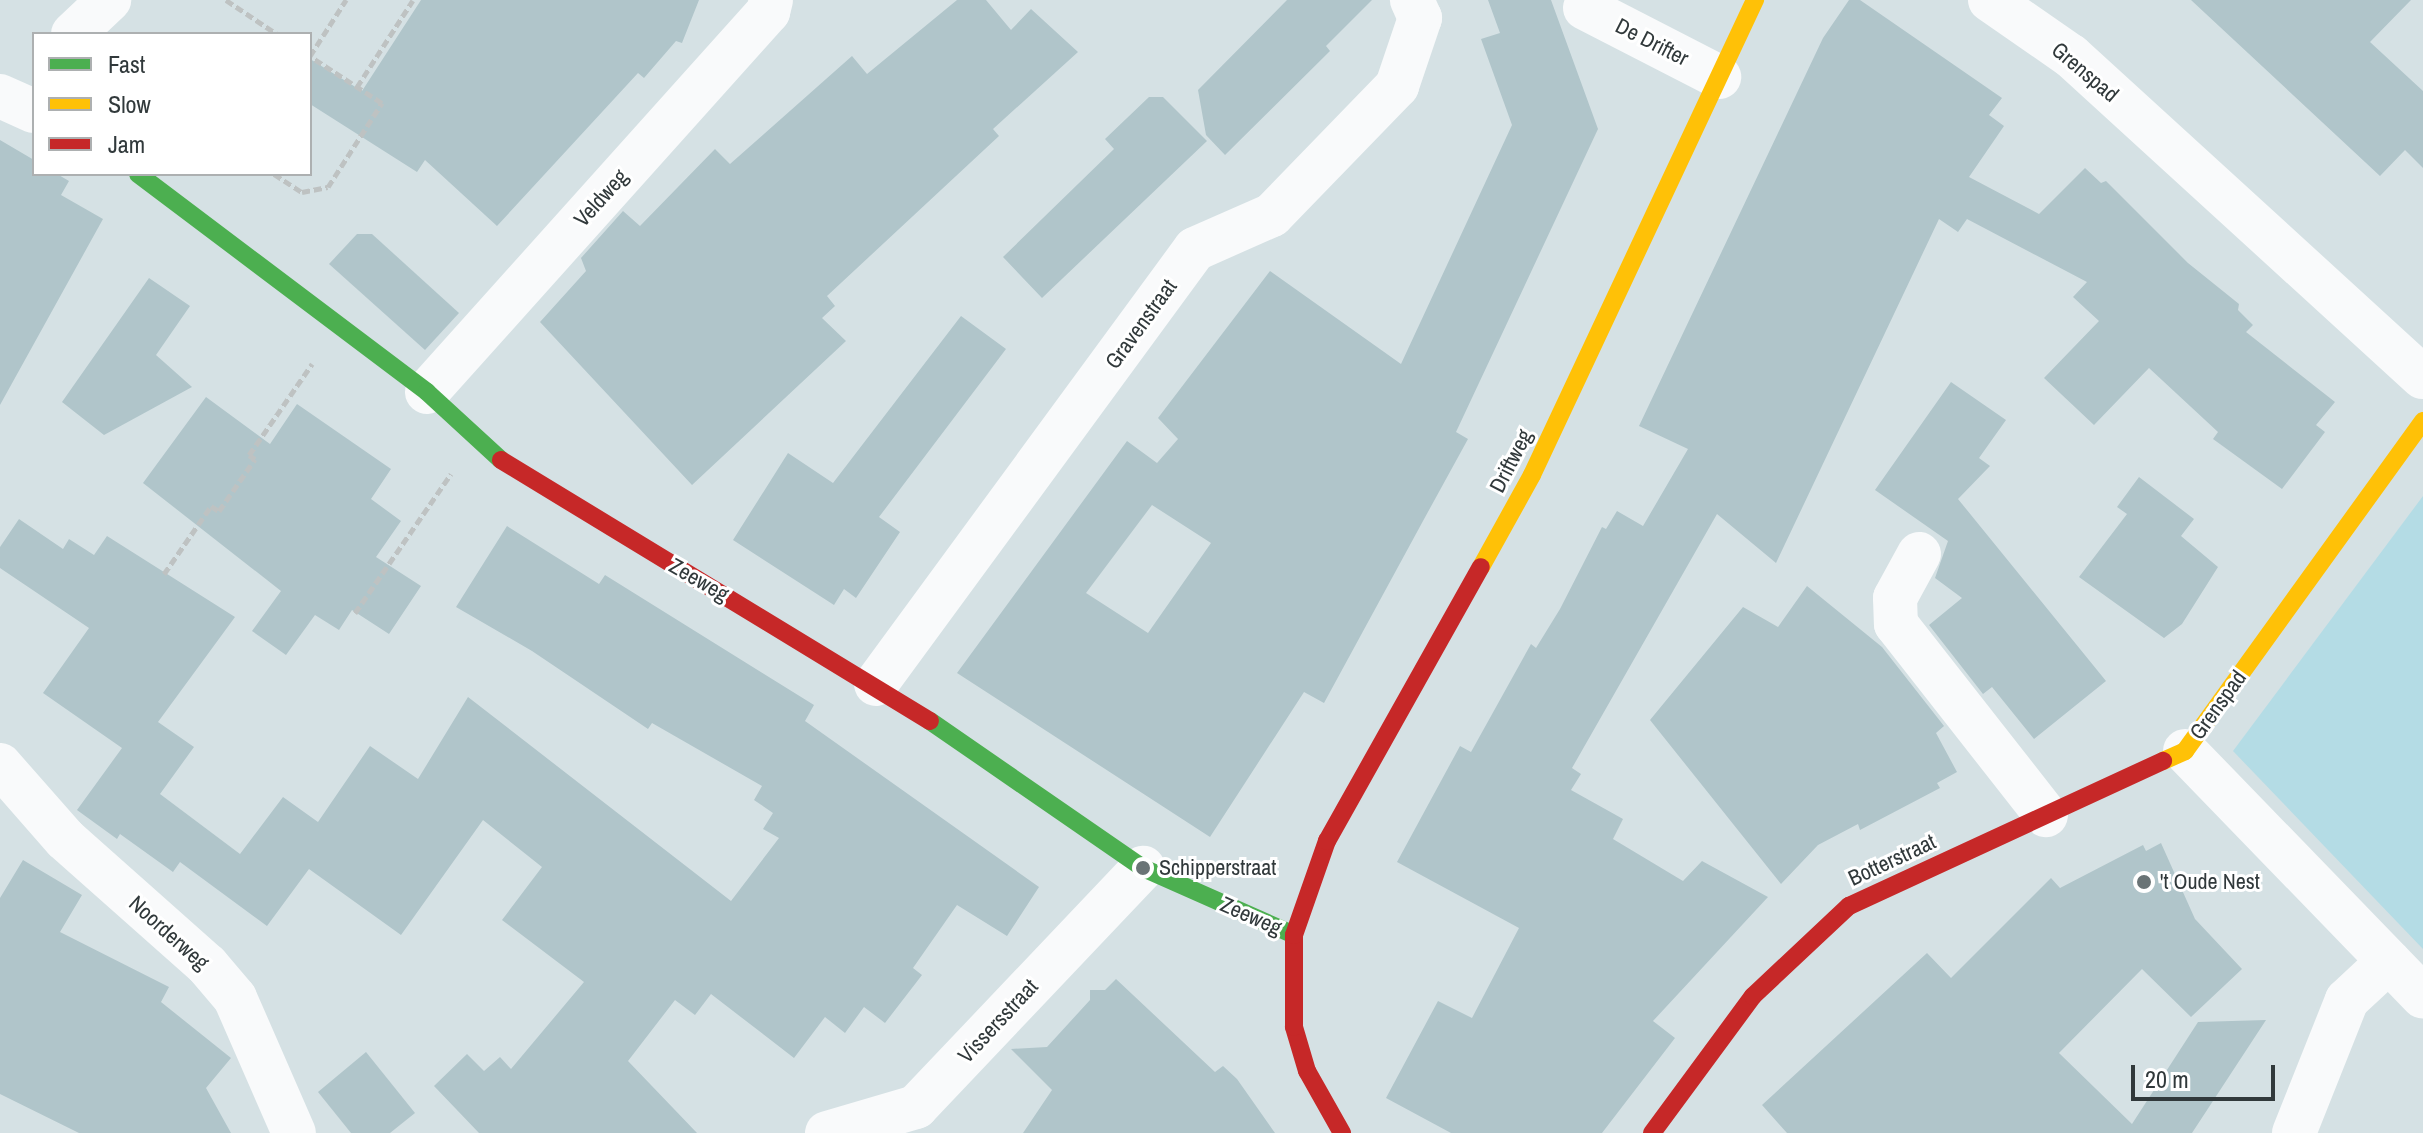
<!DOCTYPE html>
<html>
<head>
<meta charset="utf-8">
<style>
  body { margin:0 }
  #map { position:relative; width:2423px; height:1133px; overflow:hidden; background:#d5e1e4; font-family:"Archivo Narrow",sans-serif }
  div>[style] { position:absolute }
  .green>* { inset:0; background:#b4dce5 }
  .building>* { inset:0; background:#b0c5ca }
  .path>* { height:5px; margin-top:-2.5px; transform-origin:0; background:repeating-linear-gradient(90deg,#bec2c2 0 8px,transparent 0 12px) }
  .street>* { height:44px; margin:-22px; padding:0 22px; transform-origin:22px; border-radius:22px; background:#f9fafb }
  .fast>* { height:18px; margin:-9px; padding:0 9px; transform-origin:9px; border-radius:9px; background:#4caf50 }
  .slow>* { height:18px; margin:-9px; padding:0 9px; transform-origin:9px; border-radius:9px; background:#ffc107 }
  .jam>* { height:18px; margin:-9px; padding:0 9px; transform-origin:9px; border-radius:9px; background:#c62828 }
  .dots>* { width:22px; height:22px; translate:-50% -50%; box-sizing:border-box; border:4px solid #fff; border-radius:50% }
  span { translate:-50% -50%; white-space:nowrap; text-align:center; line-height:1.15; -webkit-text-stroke:6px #fff; paint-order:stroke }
  .street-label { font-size:22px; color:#31393b }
  .poi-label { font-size:22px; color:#31393b }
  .left { translate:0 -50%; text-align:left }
  .legend { position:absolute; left:32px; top:32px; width:280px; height:144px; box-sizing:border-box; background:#fff; border:2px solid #adb0b1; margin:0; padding:10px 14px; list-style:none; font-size:24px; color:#31393b }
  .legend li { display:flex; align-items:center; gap:16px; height:40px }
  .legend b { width:40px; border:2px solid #adb0b1 }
  .scale { position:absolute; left:2131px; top:1065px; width:144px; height:36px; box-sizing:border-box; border:4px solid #31393b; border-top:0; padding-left:10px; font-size:24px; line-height:28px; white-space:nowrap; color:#31393b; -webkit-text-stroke:6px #fff; paint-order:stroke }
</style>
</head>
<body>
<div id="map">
  <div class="green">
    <div style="clip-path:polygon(2423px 496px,2423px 949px,2233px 751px)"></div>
  </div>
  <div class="building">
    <div style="clip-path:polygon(421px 0,699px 0,682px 43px,676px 41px,644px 78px,638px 73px,497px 226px,425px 160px,417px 172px,310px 104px,310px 59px,362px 91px)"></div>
    <div style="clip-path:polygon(957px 0,986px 0,1011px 30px,1031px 9px,1078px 52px,993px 129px,999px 136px,827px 296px,835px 306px,822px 318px,846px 341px,692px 485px,540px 322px,586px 271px,581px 258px,623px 211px,640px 226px,715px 149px,730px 164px,852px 56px,867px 74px)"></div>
    <div style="clip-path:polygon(1287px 0,1372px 0,1326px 46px,1330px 51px,1225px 155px,1206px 135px,1198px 90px)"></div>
    <div style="clip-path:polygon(evenodd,1488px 0,1551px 0,1598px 129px,1456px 432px,1468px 439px,1423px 521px,1324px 703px,1304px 692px,1210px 837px,957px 673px,1127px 441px,1157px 463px,1178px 439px,1158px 418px,1270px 271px,1401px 364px,1512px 125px,1481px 39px,1500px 33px,1488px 0,1152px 505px,1211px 543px,1148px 633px,1086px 593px,1152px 505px)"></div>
    <div style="clip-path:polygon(1849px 0,1860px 0,2002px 98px,1989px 115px,2004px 126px,1969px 177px,2039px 214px,2085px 168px,2101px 183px,2106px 181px,2188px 263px,2239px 304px,2238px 310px,2253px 325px,2246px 332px,2335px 402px,2316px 425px,2325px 432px,2282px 489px,2213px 439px,2218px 432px,2149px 368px,2094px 425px,2044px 378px,2099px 321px,2073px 297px,2087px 282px,1967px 219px,1958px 232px,1939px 219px,1776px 563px,1717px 514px,1572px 768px,1581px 774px,1571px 790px,1623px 819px,1613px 839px,1683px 881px,1702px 861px,1768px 897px,1653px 1021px,1675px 1038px,1602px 1133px,1451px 1133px,1386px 1098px,1438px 1001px,1472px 1018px,1519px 928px,1397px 862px,1460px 746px,1471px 752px,1531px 644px,1536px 648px,1560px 609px,1602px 527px,1606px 529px,1617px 511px,1643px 526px,1688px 449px,1639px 426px,1823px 38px)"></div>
    <div style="clip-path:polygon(2191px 0,2411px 0,2370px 42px,2423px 91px,2423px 168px,2405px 150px,2380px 176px)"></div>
    <div style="clip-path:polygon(1149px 97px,1163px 97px,1207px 141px,1042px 298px,1003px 257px,1114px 149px,1105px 139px)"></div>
    <div style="clip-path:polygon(0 140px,34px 160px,34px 174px,57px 174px,69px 181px,61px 195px,103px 219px,0 405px)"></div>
    <div style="clip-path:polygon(357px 234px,372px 234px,459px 313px,425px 350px,329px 264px)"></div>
    <div style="clip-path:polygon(149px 278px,190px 306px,156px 355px,192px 387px,104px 435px,62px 402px)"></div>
    <div style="clip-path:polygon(961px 316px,1006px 349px,879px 517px,900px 532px,856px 598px,844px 589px,834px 605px,733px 540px,788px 453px,833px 483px)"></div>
    <div style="clip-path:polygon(1951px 382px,2006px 420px,1979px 458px,1990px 466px,1958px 499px,2106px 681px,2034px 739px,1992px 687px,1983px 694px,1929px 625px,1962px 598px,1935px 578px,1948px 541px,1875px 490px)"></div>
    <div style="clip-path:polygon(206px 397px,270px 444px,297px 404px,391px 469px,371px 499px,401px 521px,376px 557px,421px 586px,389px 634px,352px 610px,339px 630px,315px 615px,286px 655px,252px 631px,281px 591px,143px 483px)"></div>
    <div style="clip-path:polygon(2139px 477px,2194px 519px,2181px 536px,2218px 567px,2182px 624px,2164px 638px,2079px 577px,2127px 514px,2117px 507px)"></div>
    <div style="clip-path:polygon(19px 519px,63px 549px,69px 539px,94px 555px,107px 536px,235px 617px,158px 722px,194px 747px,160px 794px,240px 854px,283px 797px,318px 822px,370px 746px,418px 779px,468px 697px,731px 901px,779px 838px,763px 829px,773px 813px,754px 800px,762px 786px,652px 723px,648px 729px,532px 651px,456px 607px,507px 526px,599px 584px,605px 575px,814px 705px,805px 721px,1039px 887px,1007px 936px,957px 905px,913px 968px,922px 975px,885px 1023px,864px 1007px,845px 1033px,825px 1017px,794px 1058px,711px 994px,695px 1015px,675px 1000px,628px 1061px,697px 1133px,479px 1133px,434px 1086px,467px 1054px,484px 1071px,500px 1057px,511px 1069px,584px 982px,502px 920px,542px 867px,483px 820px,401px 935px,309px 869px,267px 926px,180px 862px,173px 872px,120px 834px,117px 839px,77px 810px,122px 748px,43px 693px,89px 628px,0 568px,0 547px)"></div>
    <div style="clip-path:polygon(1807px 586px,1882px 647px,1944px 726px,1936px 733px,1957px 772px,1937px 783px,1940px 788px,1860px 830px,1858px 824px,1818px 845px,1781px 884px,1650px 720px,1743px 607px,1778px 627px)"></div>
    <div style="clip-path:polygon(2161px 843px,2195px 919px,2242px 969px,2191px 1017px,2142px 969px,2059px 1053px,2132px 1124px,2198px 1022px,2266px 1020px,2192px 1133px,1787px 1133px,1762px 1105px,1927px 953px,1951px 978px,2051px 878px,2060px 888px,2143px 845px,2146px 851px)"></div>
    <div style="clip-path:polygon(23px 860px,82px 895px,60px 932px,169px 987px,161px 1002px,231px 1058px,206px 1088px,231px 1133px,79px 1133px,0 1094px,0 898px)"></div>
    <div style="clip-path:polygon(1116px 979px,1215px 1072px,1223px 1066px,1237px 1079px,1275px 1133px,1023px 1133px,1052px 1090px,1011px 1049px,1047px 1047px,1090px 1000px,1090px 990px,1105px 990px)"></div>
    <div style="clip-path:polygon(366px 1052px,415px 1113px,390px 1133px,351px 1133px,318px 1092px)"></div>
  </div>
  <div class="path">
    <div style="left:226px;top:0;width:61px;rotate:33.7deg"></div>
    <div style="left:310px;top:56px;width:67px;rotate:-57.3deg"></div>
    <div style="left:357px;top:87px;width:103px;rotate:-57.2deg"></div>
    <div style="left:274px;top:174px;width:33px;rotate:33deg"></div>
    <div style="left:302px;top:192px;width:26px;rotate:-11deg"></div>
    <div style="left:328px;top:187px;width:100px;rotate:-57.3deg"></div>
    <div style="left:382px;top:103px;width:86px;rotate:-146.9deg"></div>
    <div style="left:164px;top:574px;width:83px;rotate:-55.3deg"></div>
    <div style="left:211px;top:506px;width:9px;rotate:32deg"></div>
    <div style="left:219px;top:511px;width:63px;rotate:-55.3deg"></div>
    <div style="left:255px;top:459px;width:7px;rotate:-146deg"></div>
    <div style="left:249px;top:455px;width:111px;rotate:-55.3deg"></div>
    <div style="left:355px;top:613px;width:169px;rotate:-55.4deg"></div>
  </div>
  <div class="street">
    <div style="left:1990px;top:0;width:98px;rotate:34.7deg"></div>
    <div style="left:2071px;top:56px;width:476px;rotate:42.4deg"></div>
    <div style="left:1585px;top:8px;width:151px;rotate:27.2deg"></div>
    <div style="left:73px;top:34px;width:50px;rotate:-43.4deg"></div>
    <div style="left:0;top:96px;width:37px;rotate:24deg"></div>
    <div style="left:427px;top:392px;width:511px;rotate:-48.1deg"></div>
    <div style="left:768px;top:12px;width:12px;rotate:-76deg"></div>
    <div style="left:1919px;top:554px;width:50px;rotate:118.6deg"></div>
    <div style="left:1895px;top:598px;width:26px;rotate:88deg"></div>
    <div style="left:1896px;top:624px;width:243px;rotate:51.9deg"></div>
    <div style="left:876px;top:684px;width:539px;rotate:-53.75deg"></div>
    <div style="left:1195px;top:249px;width:84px;rotate:-23.8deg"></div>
    <div style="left:1272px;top:215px;width:180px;rotate:-45.9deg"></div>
    <div style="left:1397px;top:86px;width:72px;rotate:-71.3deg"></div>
    <div style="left:1420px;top:18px;width:20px;rotate:-114deg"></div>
    <div style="left:2185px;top:751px;width:342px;rotate:45.9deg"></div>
    <div style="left:0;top:765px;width:98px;rotate:48.7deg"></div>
    <div style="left:65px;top:839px;width:190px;rotate:41.6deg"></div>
    <div style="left:207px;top:965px;width:43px;rotate:49.7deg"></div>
    <div style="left:235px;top:998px;width:147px;rotate:66.4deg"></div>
    <div style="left:827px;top:1133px;width:93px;rotate:-16.3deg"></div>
    <div style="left:916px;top:1107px;width:330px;rotate:-46.5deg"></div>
    <div style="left:2294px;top:1133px;width:143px;rotate:-68.3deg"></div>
    <div style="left:2347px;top:1000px;width:57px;rotate:-42.9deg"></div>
  </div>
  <div class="fast">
    <div style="left:138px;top:174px;width:362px;rotate:37deg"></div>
    <div style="left:427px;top:392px;width:100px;rotate:42.6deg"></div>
    <div style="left:930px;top:721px;width:259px;rotate:34.6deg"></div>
    <div style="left:1143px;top:868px;width:165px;rotate:23.9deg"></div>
  </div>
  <div class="slow">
    <div style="left:1481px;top:567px;width:105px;rotate:-61deg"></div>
    <div style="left:1532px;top:475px;width:525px;rotate:-64.85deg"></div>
    <div style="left:2163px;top:761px;width:24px;rotate:-24deg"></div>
    <div style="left:2185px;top:751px;width:407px;rotate:-54.2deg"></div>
  </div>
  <div class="jam">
    <div style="left:501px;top:460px;width:502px;rotate:31.32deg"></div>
    <div style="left:1342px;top:1133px;width:71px;rotate:-119.4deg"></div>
    <div style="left:1307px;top:1071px;width:46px;rotate:-106.5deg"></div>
    <div style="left:1294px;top:1027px;width:92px;rotate:-90deg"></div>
    <div style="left:1294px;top:935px;width:100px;rotate:-70.7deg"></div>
    <div style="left:1327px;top:841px;width:314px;rotate:-60.7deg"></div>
    <div style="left:1652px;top:1133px;width:170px;rotate:-53.6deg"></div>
    <div style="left:1753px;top:996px;width:132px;rotate:-43.2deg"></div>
    <div style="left:1849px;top:906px;width:346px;rotate:-24.8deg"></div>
  </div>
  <div class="dots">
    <div style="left:1143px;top:868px;background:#6a7476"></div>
    <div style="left:2144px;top:882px;background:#6a7476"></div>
  </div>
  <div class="street-label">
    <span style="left:1652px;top:42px;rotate:27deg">De Drifter</span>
    <span style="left:2085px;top:72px;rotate:40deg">Grenspad</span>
    <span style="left:601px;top:198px;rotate:-48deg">Veldweg</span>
    <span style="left:1141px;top:324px;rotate:-54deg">Gravenstraat</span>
    <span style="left:1511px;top:461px;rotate:-63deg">Driftweg</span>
    <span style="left:699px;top:580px;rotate:30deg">Zeeweg</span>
    <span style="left:2218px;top:705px;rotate:-54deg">Grenspad</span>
    <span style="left:1892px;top:860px;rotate:-25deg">Botterstraat</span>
    <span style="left:1251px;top:916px;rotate:24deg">Zeeweg</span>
    <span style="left:169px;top:933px;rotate:42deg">Noorderweg</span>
    <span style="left:998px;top:1021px;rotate:-47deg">Vissersstraat</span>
  </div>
  <div class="poi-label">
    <span class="left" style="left:1159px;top:868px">Schipperstraat</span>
    <span class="left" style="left:2160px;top:882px">'t Oude Nest</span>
  </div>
  <ul class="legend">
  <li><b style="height:10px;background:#4caf50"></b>Fast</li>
  <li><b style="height:10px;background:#ffc107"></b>Slow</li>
  <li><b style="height:10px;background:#c62828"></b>Jam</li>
  </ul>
  <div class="scale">20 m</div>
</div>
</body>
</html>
